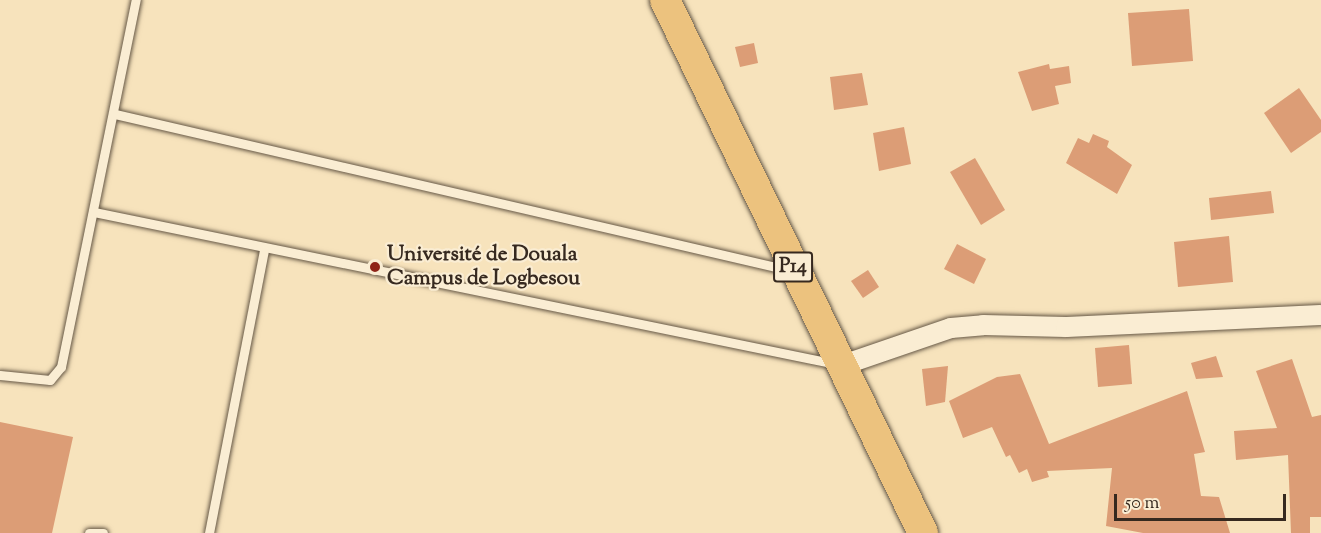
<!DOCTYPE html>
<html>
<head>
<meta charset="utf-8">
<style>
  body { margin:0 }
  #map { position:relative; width:1321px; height:533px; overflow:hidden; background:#f7e3bc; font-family:"Sorts Mill Goudy",serif }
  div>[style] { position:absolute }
  .building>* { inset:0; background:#dc9d76 }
  .roads { filter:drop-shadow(0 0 2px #665846) drop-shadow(0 0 2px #665846) }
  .lane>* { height:9px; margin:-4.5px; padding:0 4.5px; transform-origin:4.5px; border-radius:4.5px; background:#faedd3 }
  .street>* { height:20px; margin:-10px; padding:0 10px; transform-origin:10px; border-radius:10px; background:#faedd3 }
  .primary>* { height:30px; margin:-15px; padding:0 15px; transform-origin:15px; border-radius:15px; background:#ecc27e }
  .dots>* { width:16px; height:16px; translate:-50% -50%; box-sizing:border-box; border:3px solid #faedd3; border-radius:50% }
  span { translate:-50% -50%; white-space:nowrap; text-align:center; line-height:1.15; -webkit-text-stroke:4.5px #faedd3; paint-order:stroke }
  .shield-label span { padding:2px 4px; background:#faedd3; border:2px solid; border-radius:4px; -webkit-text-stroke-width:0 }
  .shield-label { font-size:20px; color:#36291f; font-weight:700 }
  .poi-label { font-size:21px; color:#36291f; font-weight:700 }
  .left { translate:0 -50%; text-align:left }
  .scale { position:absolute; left:1114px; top:494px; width:172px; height:27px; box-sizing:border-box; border:3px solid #36291f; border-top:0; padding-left:8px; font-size:18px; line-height:21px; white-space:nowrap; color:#36291f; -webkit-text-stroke:4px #faedd3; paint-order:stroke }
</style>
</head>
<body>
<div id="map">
  <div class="building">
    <div style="clip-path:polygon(1189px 9px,1193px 61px,1132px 66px,1128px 13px)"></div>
    <div style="clip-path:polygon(754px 43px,758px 63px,740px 67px,735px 47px)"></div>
    <div style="clip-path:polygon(1049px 64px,1050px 69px,1069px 66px,1071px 83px,1055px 86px,1059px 104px,1032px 111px,1018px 72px)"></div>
    <div style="clip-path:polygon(862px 73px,868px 105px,834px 110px,830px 77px)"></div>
    <div style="clip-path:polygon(1299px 88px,1321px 120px,1321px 132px,1291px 153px,1264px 113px)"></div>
    <div style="clip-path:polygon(904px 127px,911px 164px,879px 171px,873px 133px)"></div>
    <div style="clip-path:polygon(1093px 134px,1109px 141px,1107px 147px,1132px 165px,1117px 194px,1066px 163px,1078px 138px,1089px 143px)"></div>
    <div style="clip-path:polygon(975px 158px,1005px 210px,981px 225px,950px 172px)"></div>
    <div style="clip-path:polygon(1271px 191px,1274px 213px,1211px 220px,1209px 198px)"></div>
    <div style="clip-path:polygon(1229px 236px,1233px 282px,1178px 287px,1174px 242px)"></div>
    <div style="clip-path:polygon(957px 244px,986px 259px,974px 284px,944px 269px)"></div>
    <div style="clip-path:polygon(868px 270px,879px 287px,863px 298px,851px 281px)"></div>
    <div style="clip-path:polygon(1129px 345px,1132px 384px,1098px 387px,1095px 348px)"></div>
    <div style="clip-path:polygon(1216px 356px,1223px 377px,1196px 379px,1191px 363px)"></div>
    <div style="clip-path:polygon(1292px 359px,1312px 417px,1321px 415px,1321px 517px,1310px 517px,1310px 533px,1291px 533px,1288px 455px,1236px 460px,1234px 431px,1277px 428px,1256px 371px)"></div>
    <div style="clip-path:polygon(948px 366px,945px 402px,926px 406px,922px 369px)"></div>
    <div style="clip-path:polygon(1020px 374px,1049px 444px,1187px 391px,1205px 452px,1194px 454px,1201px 496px,1219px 497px,1230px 533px,1143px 533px,1106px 526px,1112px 468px,1047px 471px,1049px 477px,1032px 482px,1027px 469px,1019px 473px,1010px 455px,1006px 457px,992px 427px,963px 438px,949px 401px,997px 377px)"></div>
    <div style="clip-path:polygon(0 422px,73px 437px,52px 533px,0 533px)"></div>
  </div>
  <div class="roads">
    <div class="lane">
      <div style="left:115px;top:114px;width:692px;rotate:13.03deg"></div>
      <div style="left:94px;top:212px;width:757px;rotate:11.58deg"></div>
      <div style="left:0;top:375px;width:50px;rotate:5.7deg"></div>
      <div style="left:50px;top:380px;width:17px;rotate:-50deg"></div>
      <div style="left:61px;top:367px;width:375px;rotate:-78.5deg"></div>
      <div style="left:89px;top:533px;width:14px"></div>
      <div style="left:209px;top:533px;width:288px;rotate:-79deg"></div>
    </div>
    <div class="street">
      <div style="left:843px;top:365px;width:114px;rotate:-18.9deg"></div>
      <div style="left:951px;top:328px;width:32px;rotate:-5deg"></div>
      <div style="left:983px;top:325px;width:83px;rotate:1.4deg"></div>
      <div style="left:1066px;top:327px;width:255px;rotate:-2.7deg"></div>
    </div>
    <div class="primary">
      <div style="left:665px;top:0;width:592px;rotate:64.17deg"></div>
    </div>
  </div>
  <div class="dots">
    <div style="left:375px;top:267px;background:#8f2418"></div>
  </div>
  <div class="shield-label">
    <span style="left:793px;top:267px">P14</span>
  </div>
  <div class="poi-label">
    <span class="left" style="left:387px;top:267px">Université de Douala<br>Campus de Logbesou</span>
  </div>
  <div class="scale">50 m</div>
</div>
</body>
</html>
